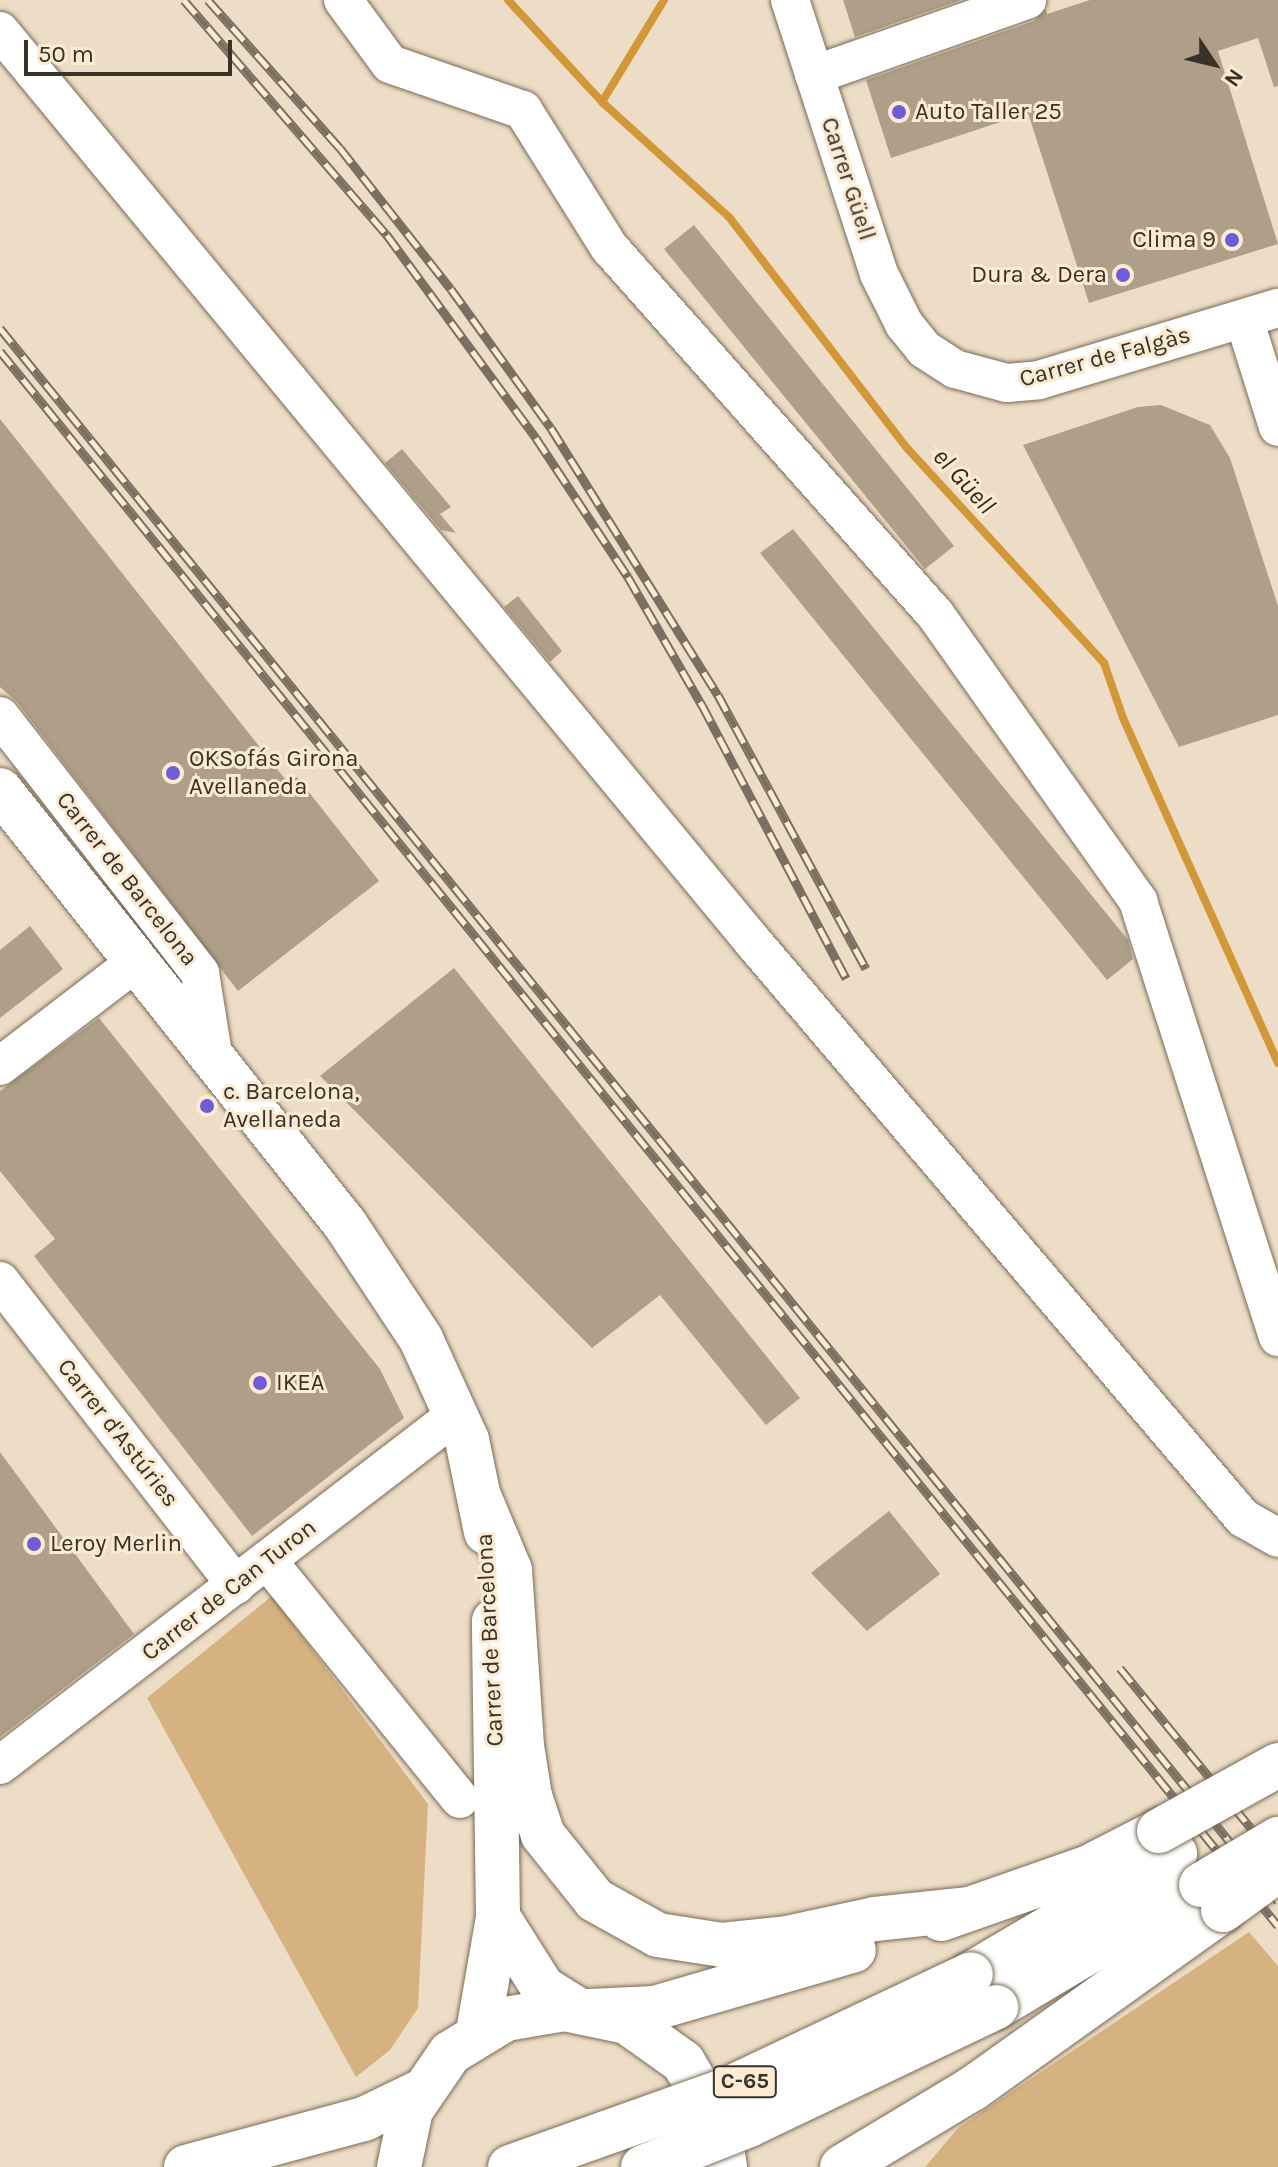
<!DOCTYPE html>
<html>
<head>
<meta charset="utf-8">
<style>
  body { margin:0 }
  #map { position:relative; width:1278px; height:2167px; overflow:hidden; background:#eeddc6; font-family:Karla,sans-serif }
  div>[style] { position:absolute }
  .green>* { inset:0; background:#d6b280 }
  .stream>* { height:8px; margin:-4px; padding:0 4px; transform-origin:4px; border-radius:4px; background:#d29738 }
  .building>* { inset:0; background:#af9f89 }
  .roads { filter:drop-shadow(0 0 2px #7a6b57) drop-shadow(0 0 2px #7a6b57) }
  .minor>* { height:38px; margin:-19px; padding:0 19px; transform-origin:19px; border-radius:19px; background:#fff }
  .major>* { height:44px; margin:-22px; padding:0 22px; transform-origin:22px; border-radius:22px; background:#fff }
  .highway>* { height:44px; margin:-22px; padding:0 22px; transform-origin:22px; border-radius:22px; background:#fff }
  .rail>* { height:9px; margin-top:-4.5px; transform-origin:0; background:repeating-linear-gradient(90deg,#fcead3 0 18px,#7a6f61 0 36px); box-sizing:border-box; border-block:2px solid #7a6f61 }
  .bridges { filter:drop-shadow(0 0 2px #7a6b57) drop-shadow(0 0 2px #7a6b57) }
  .highway-bridge>* { height:44px; margin:-22px; padding:0 22px; transform-origin:22px; border-radius:22px; background:#fff }
  .dots>* { width:22px; height:22px; translate:-50% -50%; box-sizing:border-box; border:4px solid #fcead3; border-radius:50% }
  span { translate:-50% -50%; white-space:nowrap; text-align:center; line-height:1.15; -webkit-text-stroke:6px #fcead3; paint-order:stroke }
  .shield-label span { padding:2px 6px; background:#fcead3; border:2px solid; border-radius:6px; -webkit-text-stroke-width:0 }
  .shield-label { font-size:22px; color:#393229; font-weight:700 }
  .poi-label { font-size:24px; color:#393229 }
  .left { translate:0 -50%; text-align:left }
  .right { translate:-100% -50%; text-align:right }
  .street-label { font-size:24px; color:#393229 }
  .water-label { font-size:26px; color:#332717; font-style:italic }
  .north { position:absolute; left:1174px; top:24px; width:80px; height:80px; -webkit-text-stroke:6px #fcead3; paint-order:stroke; rotate:125deg; font-size:22px; font-weight:700; line-height:32px; text-align:center; color:#393229 }
  .north::after { content:''; display:block; margin:auto; width:28px; height:36px; background:#393229; clip-path:polygon(50% 0,100% 100%,50% 72%,0 100%) }
  .scale { position:absolute; left:24px; top:40px; width:208px; height:36px; box-sizing:border-box; border:4px solid #393229; border-top:0; padding-left:10px; font-size:24px; line-height:28px; white-space:nowrap; color:#393229; -webkit-text-stroke:6px #fcead3; paint-order:stroke }
</style>
</head>
<body>
<div id="map">
  <div class="green">
    <div style="clip-path:polygon(272px 1596px,428px 1804px,418px 2008px,390px 2050px,356px 2077px,147px 1698px)"></div>
    <div style="clip-path:polygon(1249px 1932px,1278px 1966px,1278px 2167px,925px 2167px,958px 2128px)"></div>
  </div>
  <div class="stream">
    <div style="left:508px;top:0;width:139px;rotate:47.3deg"></div>
    <div style="left:602px;top:102px;width:171px;rotate:42.2deg"></div>
    <div style="left:729px;top:217px;width:292px;rotate:52.4deg"></div>
    <div style="left:907px;top:448px;width:292px;rotate:47.5deg"></div>
    <div style="left:1104px;top:663px;width:58px;rotate:70.9deg"></div>
    <div style="left:1123px;top:718px;width:378px;rotate:65.8deg"></div>
    <div style="left:602px;top:102px;width:119px;rotate:-58.7deg"></div>
  </div>
  <div class="building">
    <div style="clip-path:polygon(843px 0,961px 0,855px 37px)"></div>
    <div style="clip-path:polygon(1090px 0,1278px 0,1278px 86px,1274px 87px,1258px 38px,1218px 51px,1278px 244px,1089px 303px,1028px 113px,891px 158px,866px 80px,1034px 21px,1046px 9px,1047px 14px)"></div>
    <div style="clip-path:polygon(694px 225px,954px 546px,925px 569px,664px 249px)"></div>
    <div style="clip-path:polygon(1161px 405px,1210px 425px,1230px 458px,1278px 606px,1278px 715px,1179px 747px,1023px 445px,1138px 407px)"></div>
    <div style="clip-path:polygon(0 419px,289px 784px,297px 777px,379px 881px,238px 991px,17px 702px,0 687px)"></div>
    <div style="clip-path:polygon(402px 449px,451px 507px,440px 514px,456px 533px,441px 530px,385px 463px)"></div>
    <div style="clip-path:polygon(793px 529px,1128px 940px,1133px 959px,1107px 980px,760px 553px)"></div>
    <div style="clip-path:polygon(518px 596px,562px 651px,550px 662px,504px 607px)"></div>
    <div style="clip-path:polygon(30px 926px,63px 969px,0 1018px,0 950px)"></div>
    <div style="clip-path:polygon(454px 968px,800px 1398px,766px 1425px,660px 1295px,592px 1348px,320px 1076px)"></div>
    <div style="clip-path:polygon(99px 1018px,380px 1369px,404px 1418px,252px 1536px,34px 1256px,55px 1239px,0 1171px,0 1091px)"></div>
    <div style="clip-path:polygon(0 1452px,134px 1634px,0 1737px)"></div>
    <div style="clip-path:polygon(889px 1511px,940px 1574px,867px 1631px,811px 1573px)"></div>
  </div>
  <div class="roads">
    <div class="minor">
      <div style="left:343px;top:0;width:79px;rotate:53.7deg"></div>
      <div style="left:390px;top:64px;width:141px;rotate:19.1deg"></div>
      <div style="left:523px;top:110px;width:162px;rotate:57.9deg"></div>
      <div style="left:609px;top:247px;width:491px;rotate:48.4deg"></div>
      <div style="left:935px;top:614px;width:352px;rotate:54.7deg"></div>
      <div style="left:1138px;top:901px;width:458px;rotate:72.2deg"></div>
      <div style="left:790px;top:0;width:288px;rotate:72deg"></div>
      <div style="left:879px;top:274px;width:56px;rotate:63.4deg"></div>
      <div style="left:904px;top:324px;width:32px;rotate:51deg"></div>
      <div style="left:924px;top:349px;width:37px;rotate:33deg"></div>
      <div style="left:955px;top:369px;width:54px;rotate:15.1deg"></div>
      <div style="left:1007px;top:383px;width:32px;rotate:-5deg"></div>
      <div style="left:1039px;top:380px;width:250px;rotate:-16.8deg"></div>
      <div style="left:0;top:31px;width:1183px;rotate:50.42deg"></div>
      <div style="left:754px;top:943px;width:755px;rotate:49.62deg"></div>
      <div style="left:1243px;top:1518px;width:40px;rotate:29.7deg"></div>
      <div style="left:814px;top:75px;width:226px;rotate:-19.4deg"></div>
      <div style="left:1244px;top:319px;width:113px;rotate:72.5deg"></div>
      <div style="left:0;top:716px;width:326px;rotate:52.1deg"></div>
      <div style="left:200px;top:973px;width:88px;rotate:80.9deg"></div>
      <div style="left:0;top:1066px;width:171px;rotate:-37.4deg"></div>
      <div style="left:0;top:1281px;width:385px;rotate:52.2deg"></div>
      <div style="left:267px;top:1560px;width:307px;rotate:51.1deg"></div>
      <div style="left:0;top:1765px;width:576px;rotate:-37.53deg"></div>
    </div>
    <div class="major">
      <div style="left:0;top:790px;width:554px;rotate:51.52deg"></div>
      <div style="left:345px;top:1224px;width:138px;rotate:56.5deg"></div>
      <div style="left:421px;top:1339px;width:111px;rotate:65.5deg"></div>
      <div style="left:467px;top:1440px;width:94px;rotate:78.3deg"></div>
      <div style="left:498px;top:1917px;width:84px;rotate:57.6deg"></div>
      <div style="left:543px;top:1988px;width:39px;rotate:32deg"></div>
      <div style="left:478px;top:2032px;width:117px;rotate:-80.1deg"></div>
      <div style="left:498px;top:1917px;width:296px;rotate:-90.8deg"></div>
      <div style="left:399px;top:2167px;width:58px;rotate:-78.1deg"></div>
      <div style="left:411px;top:2110px;width:69px;rotate:-55.6deg"></div>
      <div style="left:450px;top:2053px;width:66px;rotate:-31.3deg"></div>
      <div style="left:506px;top:2019px;width:59px;rotate:-9.8deg"></div>
      <div style="left:564px;top:2009px;width:64px;rotate:11.7deg"></div>
      <div style="left:627px;top:2022px;width:69px;rotate:35.5deg"></div>
      <div style="left:683px;top:2062px;width:69px;rotate:59.3deg"></div>
      <div style="left:718px;top:2121px;width:47px;rotate:81.3deg"></div>
    </div>
    <div class="highway">
      <div style="left:479px;top:1496px;width:80px;rotate:67.3deg"></div>
      <div style="left:510px;top:1570px;width:176px;rotate:86.1deg"></div>
      <div style="left:522px;top:1746px;width:51px;rotate:80.9deg"></div>
      <div style="left:530px;top:1796px;width:41px;rotate:71.6deg"></div>
      <div style="left:543px;top:1835px;width:83px;rotate:51.3deg"></div>
      <div style="left:595px;top:1900px;width:72px;rotate:29.1deg"></div>
      <div style="left:658px;top:1935px;width:65px;rotate:8.9deg"></div>
      <div style="left:722px;top:1945px;width:65px;rotate:-6.1deg"></div>
      <div style="left:787px;top:1938px;width:90px;rotate:-12.2deg"></div>
      <div style="left:875px;top:1919px;width:95px;rotate:-6.1deg"></div>
      <div style="left:941px;top:1919px;width:155px;rotate:-19.3deg"></div>
      <div style="left:1087px;top:1868px;width:81px;rotate:-27.2deg"></div>
      <div style="left:971px;top:1974px;width:237px;rotate:-30.5deg"></div>
      <div style="left:996px;top:2007px;width:239px;rotate:-30.8deg"></div>
      <div style="left:589px;top:2011px;width:66px;rotate:-2.6deg"></div>
      <div style="left:655px;top:2008px;width:207px;rotate:-16.2deg"></div>
      <div style="left:186px;top:2167px;width:184px;rotate:-15.1deg"></div>
      <div style="left:364px;top:2119px;width:62px;rotate:-25.7deg"></div>
      <div style="left:842px;top:2167px;width:152px;rotate:-31deg"></div>
      <div style="left:972px;top:2089px;width:308px;rotate:-35.5deg"></div>
    </div>
  </div>
  <div class="rail">
    <div style="left:184px;top:0;width:311px;rotate:49.2deg"></div>
    <div style="left:387px;top:235px;width:252px;rotate:53.7deg"></div>
    <div style="left:536px;top:438px;width:167px;rotate:56.5deg"></div>
    <div style="left:628px;top:577px;width:148px;rotate:60deg"></div>
    <div style="left:702px;top:705px;width:309px;rotate:62.2deg"></div>
    <div style="left:208px;top:0;width:198px;rotate:48.3deg"></div>
    <div style="left:340px;top:148px;width:179px;rotate:51.8deg"></div>
    <div style="left:451px;top:289px;width:171px;rotate:54.3deg"></div>
    <div style="left:551px;top:428px;width:315px;rotate:58deg"></div>
    <div style="left:718px;top:695px;width:311px;rotate:61.6deg"></div>
    <div style="left:0;top:328px;width:2027px;rotate:50.91deg"></div>
    <div style="left:0;top:351px;width:2028px;rotate:50.94deg"></div>
    <div style="left:1120px;top:1668px;width:249px;rotate:50.7deg"></div>
  </div>
  <div class="bridges">
    <div class="highway-bridge">
      <div style="left:1159px;top:1831px;width:136px;rotate:-29deg"></div>
      <div style="left:1201px;top:1885px;width:90px;rotate:-30.9deg"></div>
      <div style="left:1223px;top:1910px;width:68px;rotate:-36deg"></div>
      <div style="left:510px;top:2167px;width:227px;rotate:-19.6deg"></div>
      <div style="left:724px;top:2091px;width:273px;rotate:-25.3deg"></div>
      <div style="left:643px;top:2167px;width:114px;rotate:-21.6deg"></div>
      <div style="left:749px;top:2125px;width:274px;rotate:-25.5deg"></div>
    </div>
  </div>
  <div class="dots">
    <div style="left:899px;top:112px;background:#6e5dd7"></div>
    <div style="left:1232px;top:240px;background:#6e5dd7"></div>
    <div style="left:1123px;top:275px;background:#6e5dd7"></div>
    <div style="left:173px;top:773px;background:#6e5dd7"></div>
    <div style="left:207px;top:1106px;background:#6e5dd7"></div>
    <div style="left:260px;top:1383px;background:#6e5dd7"></div>
    <div style="left:34px;top:1544px;background:#6e5dd7"></div>
  </div>
  <div class="shield-label">
    <span style="left:745px;top:2082px">C-65</span>
  </div>
  <div class="poi-label">
    <span class="left" style="left:915px;top:112px">Auto Taller 25</span>
    <span class="right" style="left:1216px;top:240px">Clima 9</span>
    <span class="right" style="left:1107px;top:275px">Dura &amp; Dera</span>
    <span class="left" style="left:189px;top:773px">OKSofás Girona<br>Avellaneda</span>
    <span class="left" style="left:223px;top:1106px">c. Barcelona,<br>Avellaneda</span>
    <span class="left" style="left:276px;top:1383px">IKEA</span>
    <span class="left" style="left:50px;top:1544px">Leroy Merlin</span>
  </div>
  <div class="street-label">
    <span style="left:848px;top:179px;rotate:72deg">Carrer Güell</span>
    <span style="left:1105px;top:357px;rotate:-15deg">Carrer de Falgàs</span>
    <span style="left:127px;top:879px;rotate:52deg">Carrer de Barcelona</span>
    <span style="left:118px;top:1433px;rotate:52deg">Carrer d'Astúries</span>
    <span style="left:229px;top:1590px;rotate:-38deg">Carrer de Can Turon</span>
    <span style="left:490px;top:1640px;rotate:-93deg">Carrer de Barcelona</span>
  </div>
  <div class="water-label">
    <span style="left:964px;top:481px;rotate:48deg">el Güell</span>
  </div>
  <div class="north">N</div>
  <div class="scale">50 m</div>
</div>
</body>
</html>
